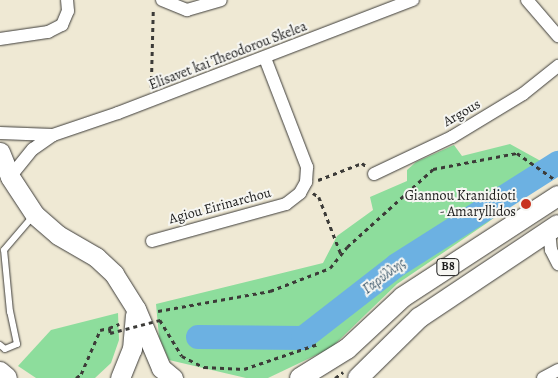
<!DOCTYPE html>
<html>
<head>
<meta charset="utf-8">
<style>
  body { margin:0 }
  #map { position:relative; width:558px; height:378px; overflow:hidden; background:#efe9d4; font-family:Alegreya,serif }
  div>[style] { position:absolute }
  .green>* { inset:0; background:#8ddd9c }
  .river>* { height:24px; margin:-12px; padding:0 12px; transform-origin:12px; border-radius:12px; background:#6cb1e2 }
  .path>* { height:2.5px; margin-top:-1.25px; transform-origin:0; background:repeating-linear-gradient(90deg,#3c3b38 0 4px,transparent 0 8px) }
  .roads { filter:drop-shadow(0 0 1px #3c3b38) drop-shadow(0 0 1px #3c3b38) }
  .lane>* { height:6px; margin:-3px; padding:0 3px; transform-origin:3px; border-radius:3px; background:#fff }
  .street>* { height:12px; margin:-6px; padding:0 6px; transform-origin:6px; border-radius:6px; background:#fff }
  .secondary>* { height:19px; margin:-9.5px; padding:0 9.5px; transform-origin:9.5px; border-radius:9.5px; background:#fff }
  .primary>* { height:20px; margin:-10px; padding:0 10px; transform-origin:10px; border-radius:10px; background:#fff }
  .path-bridge>* { height:2.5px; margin-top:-1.25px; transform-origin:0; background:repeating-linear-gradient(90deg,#3c3b38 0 4px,transparent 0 8px) }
  .dots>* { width:14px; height:14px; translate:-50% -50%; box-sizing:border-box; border:2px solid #f6f6f2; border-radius:50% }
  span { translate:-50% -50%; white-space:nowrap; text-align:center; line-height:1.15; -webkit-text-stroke:4px #f6f6f2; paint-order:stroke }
  .shield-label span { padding:1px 4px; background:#f6f6f2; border:1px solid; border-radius:4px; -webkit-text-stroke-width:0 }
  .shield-label { font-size:12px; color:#1c1c1c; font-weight:700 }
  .street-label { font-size:14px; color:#1c1c1c }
  .poi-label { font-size:14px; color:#1c1c1c }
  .right { translate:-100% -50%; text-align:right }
  .water-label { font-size:15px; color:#3c586b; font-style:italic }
</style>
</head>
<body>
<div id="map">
  <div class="green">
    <div style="clip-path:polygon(510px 144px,557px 170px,487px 223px,397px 284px,331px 348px,268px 378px,246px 378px,169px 360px,159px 337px,156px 304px,323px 263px,337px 236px,373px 210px,370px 197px,407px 181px,407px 170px,416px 162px,454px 145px,462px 156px)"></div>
    <div style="clip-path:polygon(118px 313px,119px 340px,111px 363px,95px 378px,36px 378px,18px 366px,51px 330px)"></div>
  </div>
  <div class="river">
    <div style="left:198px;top:337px;width:105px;rotate:0.5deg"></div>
    <div style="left:303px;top:338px;width:119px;rotate:-37.8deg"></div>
    <div style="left:397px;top:265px;width:191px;rotate:-32.4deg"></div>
  </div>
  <div class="path">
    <div style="left:151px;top:88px;width:79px;rotate:-88.5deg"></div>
    <div style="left:318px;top:180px;width:47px;rotate:-21.1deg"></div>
    <div style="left:362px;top:163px;width:5px;rotate:37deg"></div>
    <div style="left:313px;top:193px;width:7px;rotate:34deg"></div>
    <div style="left:319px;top:197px;width:61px;rotate:68.9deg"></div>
    <div style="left:158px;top:311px;width:114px;rotate:-10.1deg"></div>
    <div style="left:270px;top:291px;width:64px;rotate:-21deg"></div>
    <div style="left:330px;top:268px;width:27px;rotate:-51deg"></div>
    <div style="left:347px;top:247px;width:116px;rotate:-42.2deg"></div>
    <div style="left:433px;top:169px;width:86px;rotate:-10.8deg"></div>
    <div style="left:517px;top:153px;width:45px;rotate:35.1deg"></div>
    <div style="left:160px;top:320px;width:42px;rotate:58.6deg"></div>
    <div style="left:182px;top:356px;width:25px;rotate:27deg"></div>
    <div style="left:204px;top:367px;width:40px;rotate:2.9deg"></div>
    <div style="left:244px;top:369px;width:78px;rotate:-18.7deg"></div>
    <div style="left:110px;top:333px;width:5px;rotate:-101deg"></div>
    <div style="left:109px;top:328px;width:11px;rotate:-22deg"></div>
    <div style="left:76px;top:378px;width:6px;rotate:-39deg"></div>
    <div style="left:81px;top:374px;width:48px;rotate:-66.6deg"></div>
    <div style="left:100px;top:330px;width:9px;rotate:-13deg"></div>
    <div style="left:335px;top:378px;width:10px;rotate:-37deg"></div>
  </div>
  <div class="roads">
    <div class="lane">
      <div style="left:0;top:345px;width:6px;rotate:39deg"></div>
      <div style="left:5px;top:349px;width:13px;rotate:-23deg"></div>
      <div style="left:17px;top:344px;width:33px;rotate:-102deg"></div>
      <div style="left:10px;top:312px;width:62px;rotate:-95.5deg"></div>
      <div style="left:4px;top:250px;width:46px;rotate:-49.4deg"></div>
    </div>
    <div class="street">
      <div style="left:162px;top:0;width:27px;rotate:22deg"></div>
      <div style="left:187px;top:10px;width:35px;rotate:-16deg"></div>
      <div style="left:527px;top:0;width:48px;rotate:49.3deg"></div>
      <div style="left:0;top:39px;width:49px;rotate:-8.3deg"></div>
      <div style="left:48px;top:32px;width:16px;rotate:-27deg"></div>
      <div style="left:62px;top:25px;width:15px;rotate:-67deg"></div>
      <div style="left:68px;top:11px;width:11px;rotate:-95deg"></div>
      <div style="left:0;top:133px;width:53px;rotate:2.2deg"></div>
      <div style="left:53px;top:135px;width:69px;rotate:-18.7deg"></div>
      <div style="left:118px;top:113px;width:316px;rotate:-21deg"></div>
      <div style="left:374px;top:174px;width:86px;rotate:-25.4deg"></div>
      <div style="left:452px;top:137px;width:83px;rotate:-31.2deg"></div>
      <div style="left:523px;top:94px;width:45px;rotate:-38.7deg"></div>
      <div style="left:10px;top:177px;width:36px;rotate:-51deg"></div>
      <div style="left:33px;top:149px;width:24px;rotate:-35deg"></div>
      <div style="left:549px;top:231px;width:19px;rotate:84deg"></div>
      <div style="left:551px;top:250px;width:16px;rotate:63deg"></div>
      <div style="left:152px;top:241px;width:139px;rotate:-15.4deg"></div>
      <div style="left:286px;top:204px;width:18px;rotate:-38deg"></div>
      <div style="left:300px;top:193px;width:13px;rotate:-61deg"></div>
      <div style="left:306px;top:182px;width:15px;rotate:-86deg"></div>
      <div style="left:307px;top:167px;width:117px;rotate:-111.1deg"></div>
      <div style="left:543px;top:378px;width:17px;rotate:-28deg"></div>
    </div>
    <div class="secondary">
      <div style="left:0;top:152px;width:27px;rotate:68deg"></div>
      <div style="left:10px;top:177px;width:45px;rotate:56.7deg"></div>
      <div style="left:35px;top:215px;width:30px;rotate:41deg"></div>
      <div style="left:58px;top:235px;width:44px;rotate:30.1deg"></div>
      <div style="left:96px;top:257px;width:25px;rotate:43deg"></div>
      <div style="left:114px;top:274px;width:41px;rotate:57.8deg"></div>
      <div style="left:136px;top:309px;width:64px;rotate:67deg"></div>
      <div style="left:161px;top:368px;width:16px;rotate:40deg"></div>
      <div style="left:120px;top:378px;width:31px;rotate:-68deg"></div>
      <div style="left:132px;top:349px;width:34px;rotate:-85deg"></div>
    </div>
    <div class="primary">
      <div style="left:0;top:372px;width:9px;rotate:41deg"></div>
      <div style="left:300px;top:378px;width:55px;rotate:-31.7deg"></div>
      <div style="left:347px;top:349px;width:76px;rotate:-42.9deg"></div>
      <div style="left:403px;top:297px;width:185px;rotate:-33.1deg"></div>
      <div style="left:358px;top:378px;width:86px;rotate:-44.5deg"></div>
      <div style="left:419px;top:318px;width:167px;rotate:-33.8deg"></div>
    </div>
  </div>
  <div class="path-bridge">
    <div style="left:110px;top:333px;width:52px;rotate:-14.6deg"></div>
  </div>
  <div class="dots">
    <div style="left:526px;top:204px;background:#c8321e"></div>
  </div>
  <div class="shield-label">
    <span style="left:448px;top:267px">B8</span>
  </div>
  <div class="street-label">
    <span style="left:228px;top:56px;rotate:-21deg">Elisavet kai Theodorou Skelea</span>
    <span style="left:462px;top:113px;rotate:-30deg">Argous</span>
    <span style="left:220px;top:206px;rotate:-15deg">Agiou Eirinarchou</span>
  </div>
  <div class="poi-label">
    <span class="right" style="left:516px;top:204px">Giannou Kranidioti<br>- Amaryllidos</span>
  </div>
  <div class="water-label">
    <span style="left:384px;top:276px;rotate:-37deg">Γαρύλλης</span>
  </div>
</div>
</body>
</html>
